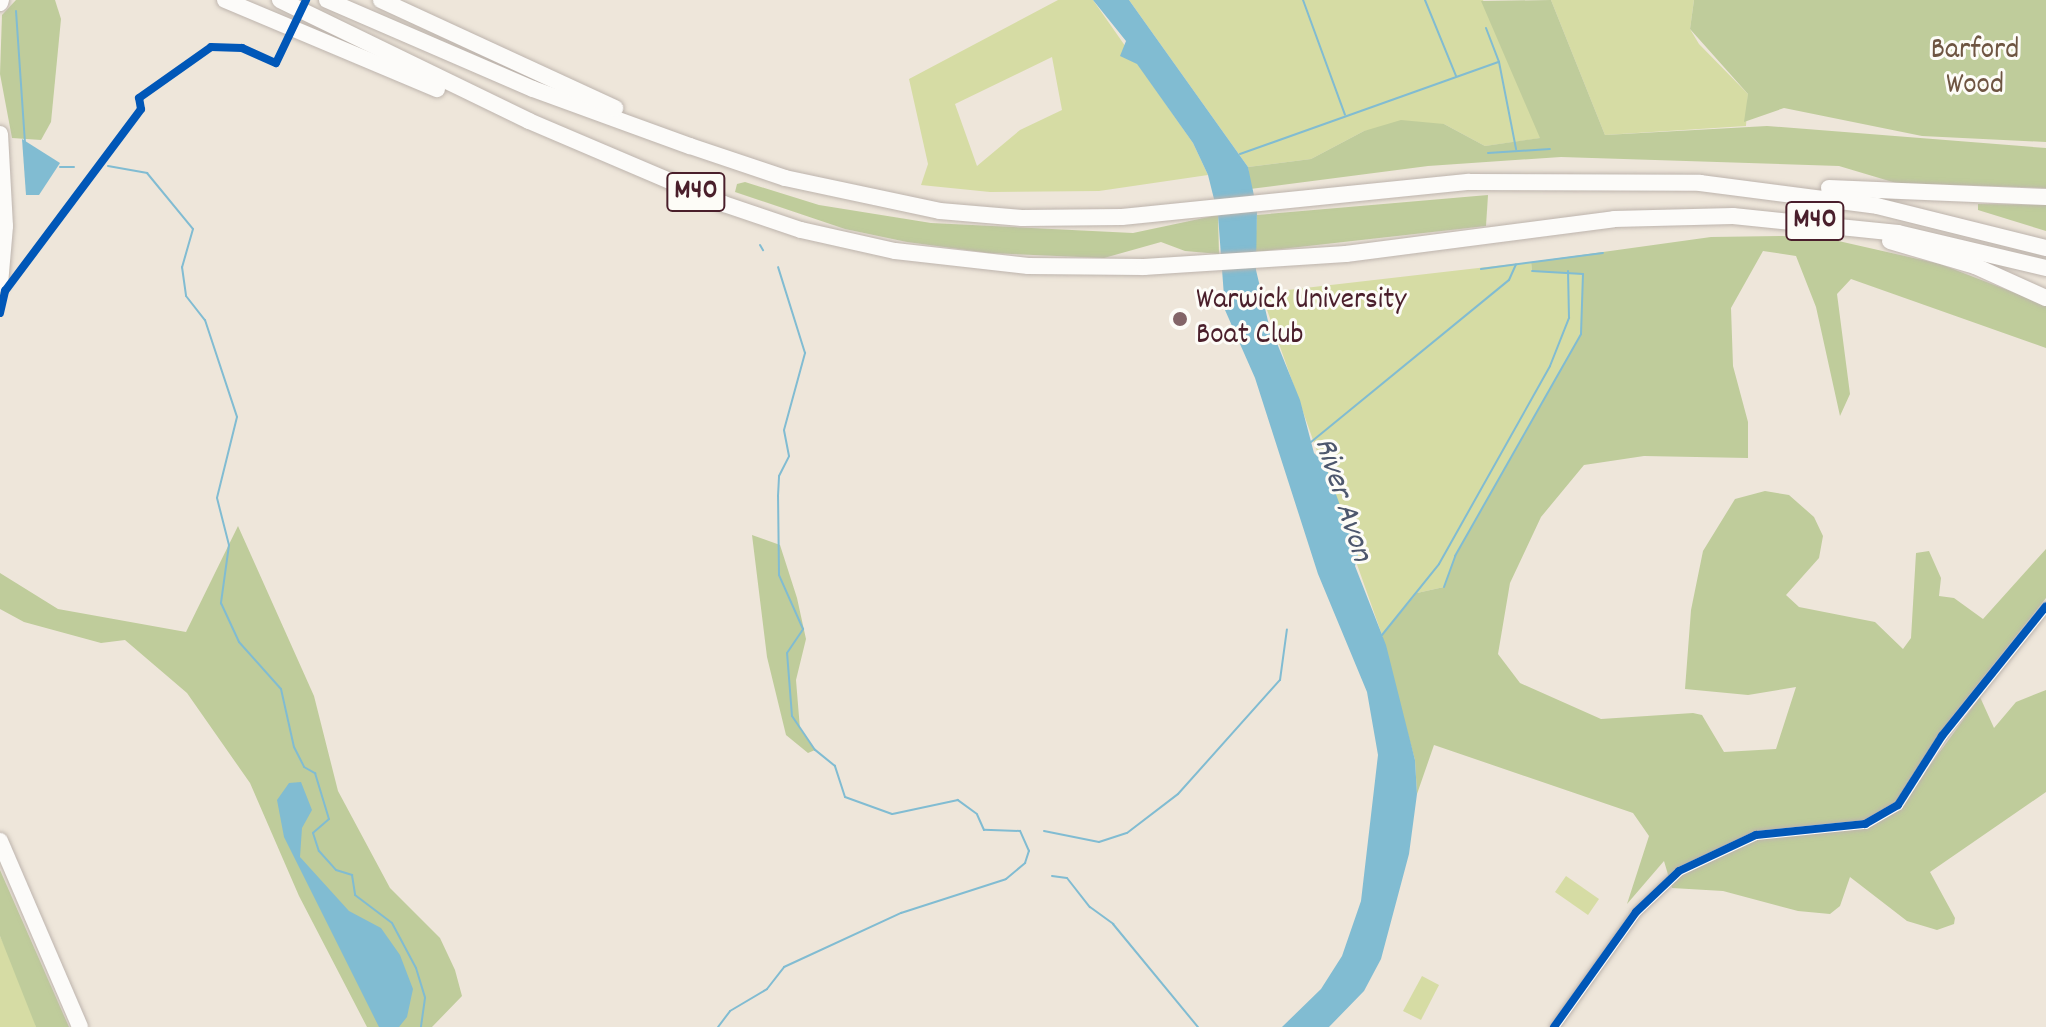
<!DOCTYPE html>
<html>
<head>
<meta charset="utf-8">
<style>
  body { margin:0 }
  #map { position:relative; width:2046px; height:1027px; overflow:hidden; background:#eee6da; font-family:Dekko,sans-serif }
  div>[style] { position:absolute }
  .green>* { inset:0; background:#d6dca4 }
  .forest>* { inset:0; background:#bfcc9b }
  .water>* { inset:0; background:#81bcd2 }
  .stream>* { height:2px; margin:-1px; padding:0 1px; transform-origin:1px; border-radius:1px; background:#81bcd2 }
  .roads { filter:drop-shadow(0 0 2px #bdb4ad) drop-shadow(0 0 2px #bdb4ad) }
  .street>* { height:9px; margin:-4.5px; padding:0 4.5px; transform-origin:4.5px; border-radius:4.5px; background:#fcfbf9 }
  .highway>* { height:16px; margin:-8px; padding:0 8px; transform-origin:8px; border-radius:8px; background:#fcfbf9 }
  .cycleway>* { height:8px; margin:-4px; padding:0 4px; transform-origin:4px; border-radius:4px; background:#0057b8 }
  .dots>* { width:22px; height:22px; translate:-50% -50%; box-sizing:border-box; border:4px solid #fdfcf7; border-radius:50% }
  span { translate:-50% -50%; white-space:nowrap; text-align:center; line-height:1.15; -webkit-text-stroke:6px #fdfcf7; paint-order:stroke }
  .shield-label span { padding:2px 6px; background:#fdfcf7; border:2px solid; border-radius:6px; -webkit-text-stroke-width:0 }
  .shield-label { font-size:28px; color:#4a1f2b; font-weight:700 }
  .park-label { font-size:30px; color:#6e5542 }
  .poi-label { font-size:30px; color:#4a1f2b }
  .left { translate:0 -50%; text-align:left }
  .water-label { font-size:32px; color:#4d576d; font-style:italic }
</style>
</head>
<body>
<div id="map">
  <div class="green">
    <div style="clip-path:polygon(evenodd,1058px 0,1093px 0,1193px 143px,1208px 175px,1099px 191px,990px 192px,921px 185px,928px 164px,909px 79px,1058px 0,1052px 57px,1062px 110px,1020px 130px,977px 166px,955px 104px,1052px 57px)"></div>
    <div style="clip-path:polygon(1129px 0,1483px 0,1541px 138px,1485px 146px,1444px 124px,1364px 131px,1311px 159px,1248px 167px)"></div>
    <div style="clip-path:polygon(1551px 0,1694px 0,1690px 29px,1699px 44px,1748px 94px,1746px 126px,1605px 135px)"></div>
    <div style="clip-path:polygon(1531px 262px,1532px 271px,1583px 274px,1581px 334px,1455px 556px,1444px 587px,1417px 593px,1382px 635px,1261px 293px)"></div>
    <div style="clip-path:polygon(1566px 876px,1599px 899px,1588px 915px,1555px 892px)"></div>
    <div style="clip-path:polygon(0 936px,28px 997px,36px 1027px,0 1027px)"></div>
    <div style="clip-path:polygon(1422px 976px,1439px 985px,1421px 1020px,1403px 1011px)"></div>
  </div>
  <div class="forest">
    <div style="clip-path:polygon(16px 0,55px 0,61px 19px,51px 122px,41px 140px,12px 138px,0 74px,2px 15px)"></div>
    <div style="clip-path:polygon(1551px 0,1605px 135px,1767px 126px,2046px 148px,2046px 188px,1896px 183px,1839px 166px,1561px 157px,1428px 166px,1250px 189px,1248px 167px,1311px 159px,1364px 131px,1401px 120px,1444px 124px,1485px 146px,1540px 138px,1481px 1px)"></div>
    <div style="clip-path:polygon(1694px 0,2046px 0,2046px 142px,1922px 136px,1784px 108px,1744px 122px,1748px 94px,1690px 29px)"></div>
    <div style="clip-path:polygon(745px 182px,819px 205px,931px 223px,1133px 233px,1218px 215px,1219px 254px,1185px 251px,1161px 242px,1104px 258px,989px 253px,907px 242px,845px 229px,735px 192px,737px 184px)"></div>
    <div style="clip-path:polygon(1488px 195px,1486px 226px,1255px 252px,1257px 215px)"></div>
    <div style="clip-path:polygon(1978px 204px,2046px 205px,2046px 231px,1978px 210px)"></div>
    <div style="clip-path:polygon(1782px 236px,1834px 240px,1940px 264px,2028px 298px,2046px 306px,2046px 348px,1851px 279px,1837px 294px,1850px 394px,1840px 416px,1816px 307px,1796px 256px,1763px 251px,1731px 308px,1733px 366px,1748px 422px,1748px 458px,1644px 456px,1584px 465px,1541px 517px,1510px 583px,1498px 654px,1520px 683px,1601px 719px,1693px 713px,1702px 715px,1724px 752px,1776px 749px,1796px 687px,1748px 695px,1685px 689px,1691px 610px,1703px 551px,1735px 499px,1765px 491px,1789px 495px,1814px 517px,1823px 536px,1819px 558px,1786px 595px,1799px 607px,1875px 622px,1903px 649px,1911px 638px,1916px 553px,1929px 551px,1941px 578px,1939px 596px,1954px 598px,1983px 619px,2046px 549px,2046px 598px,1950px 719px,1922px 765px,1928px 768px,1980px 697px,1994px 728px,2016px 702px,2046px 690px,2046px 792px,1930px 872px,1955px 918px,1954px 924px,1937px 930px,1907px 921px,1850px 877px,1840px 906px,1830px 914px,1798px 911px,1723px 891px,1672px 888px,1664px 861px,1627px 904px,1649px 836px,1633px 813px,1434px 745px,1417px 794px,1415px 760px,1386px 655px,1382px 635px,1417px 593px,1444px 587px,1455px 556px,1581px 334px,1583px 274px,1532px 271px,1531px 262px,1711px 237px)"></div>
    <div style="clip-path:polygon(238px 526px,314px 696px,338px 791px,390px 888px,440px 938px,455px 970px,462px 996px,432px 1027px,367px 1027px,299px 896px,250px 783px,187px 693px,125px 640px,101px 643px,24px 622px,0 609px,0 573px,58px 609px,186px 632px)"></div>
    <div style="clip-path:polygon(752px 535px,780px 545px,797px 598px,806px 639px,796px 680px,800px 729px,815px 750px,808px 753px,786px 735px,767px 657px)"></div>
    <div style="clip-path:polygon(0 870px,69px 1027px,36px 1027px,0 936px)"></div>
  </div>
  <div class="water">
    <div style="clip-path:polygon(1093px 0,1129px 0,1248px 167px,1257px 210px,1256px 270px,1268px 321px,1300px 400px,1314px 453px,1325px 464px,1358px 555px,1355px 566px,1386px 645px,1415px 760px,1417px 794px,1409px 854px,1381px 959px,1364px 991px,1329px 1027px,1282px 1027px,1321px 989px,1342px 956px,1361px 901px,1378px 755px,1367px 692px,1318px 574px,1255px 378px,1225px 310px,1218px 215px,1208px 175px,1193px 143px,1137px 64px,1120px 56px,1126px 41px)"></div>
    <div style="clip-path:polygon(22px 139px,60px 163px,39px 195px,26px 195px)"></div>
    <div style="clip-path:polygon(301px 782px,312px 810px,302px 828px,300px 857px,349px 911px,381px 928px,400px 955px,413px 989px,407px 1017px,399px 1027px,379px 1027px,284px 837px,277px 800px,289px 783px)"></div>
  </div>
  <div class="stream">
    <div style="left:1303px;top:0;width:122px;rotate:69.9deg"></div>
    <div style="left:1425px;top:0;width:82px;rotate:67.8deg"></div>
    <div style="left:16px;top:11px;width:131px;rotate:86.1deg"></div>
    <div style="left:1486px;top:28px;width:36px;rotate:69deg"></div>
    <div style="left:1499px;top:62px;width:89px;rotate:78.9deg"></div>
    <div style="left:1488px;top:153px;width:62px;rotate:-3.7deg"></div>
    <div style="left:1240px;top:154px;width:275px;rotate:-19.6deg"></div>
    <div style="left:108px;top:166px;width:40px;rotate:10deg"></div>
    <div style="left:147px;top:173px;width:72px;rotate:50.6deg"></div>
    <div style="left:193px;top:229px;width:40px;rotate:106deg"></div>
    <div style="left:182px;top:267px;width:29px;rotate:82deg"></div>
    <div style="left:186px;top:296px;width:31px;rotate:52deg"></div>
    <div style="left:205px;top:320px;width:102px;rotate:71.7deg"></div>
    <div style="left:237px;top:417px;width:83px;rotate:103.9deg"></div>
    <div style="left:217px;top:498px;width:49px;rotate:75.7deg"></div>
    <div style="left:229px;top:545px;width:59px;rotate:97.9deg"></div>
    <div style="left:221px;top:603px;width:43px;rotate:65.2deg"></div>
    <div style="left:239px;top:642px;width:63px;rotate:48.2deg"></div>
    <div style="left:281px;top:689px;width:59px;rotate:77.4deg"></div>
    <div style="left:294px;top:747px;width:22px;rotate:63deg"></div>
    <div style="left:304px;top:767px;width:13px;rotate:29deg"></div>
    <div style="left:315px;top:773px;width:48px;rotate:73.1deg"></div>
    <div style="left:329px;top:819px;width:21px;rotate:139deg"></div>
    <div style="left:313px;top:833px;width:19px;rotate:72deg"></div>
    <div style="left:319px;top:851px;width:25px;rotate:48deg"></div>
    <div style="left:336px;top:870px;width:17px;rotate:17deg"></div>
    <div style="left:352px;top:875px;width:20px;rotate:81deg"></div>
    <div style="left:355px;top:895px;width:46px;rotate:37.1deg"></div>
    <div style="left:392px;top:923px;width:51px;rotate:61.9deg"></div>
    <div style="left:416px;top:968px;width:31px;rotate:73deg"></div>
    <div style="left:425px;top:998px;width:29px;rotate:98deg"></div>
    <div style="left:60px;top:167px;width:14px"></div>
    <div style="left:760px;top:245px;width:6px;rotate:59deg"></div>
    <div style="left:1481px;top:269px;width:123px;rotate:-7.5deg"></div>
    <div style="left:1311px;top:442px;width:256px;rotate:-39.3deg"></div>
    <div style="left:1509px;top:280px;width:17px;rotate:-66deg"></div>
    <div style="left:1444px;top:587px;width:33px;rotate:-70deg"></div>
    <div style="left:1455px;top:556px;width:255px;rotate:-60.4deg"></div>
    <div style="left:1581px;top:334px;width:60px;rotate:-88.1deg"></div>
    <div style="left:1583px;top:274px;width:51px;rotate:-176.6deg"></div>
    <div style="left:1382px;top:635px;width:91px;rotate:-51.2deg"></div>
    <div style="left:1439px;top:564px;width:227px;rotate:-60.7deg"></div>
    <div style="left:1550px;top:366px;width:52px;rotate:-68.4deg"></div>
    <div style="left:1569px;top:318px;width:47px;rotate:-91.2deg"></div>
    <div style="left:1044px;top:831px;width:56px;rotate:11.3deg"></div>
    <div style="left:1099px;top:842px;width:29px;rotate:-18deg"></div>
    <div style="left:1127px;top:833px;width:64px;rotate:-37.4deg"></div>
    <div style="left:1178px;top:794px;width:153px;rotate:-48.2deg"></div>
    <div style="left:1280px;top:680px;width:51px;rotate:-82.2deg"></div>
    <div style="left:1052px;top:876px;width:15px;rotate:8deg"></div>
    <div style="left:1067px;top:878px;width:37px;rotate:52deg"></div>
    <div style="left:1090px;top:907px;width:29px;rotate:36deg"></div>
    <div style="left:1113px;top:924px;width:134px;rotate:50.5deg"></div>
    <div style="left:718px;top:1027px;width:20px;rotate:-53deg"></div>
    <div style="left:730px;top:1011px;width:43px;rotate:-30.7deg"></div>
    <div style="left:767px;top:989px;width:28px;rotate:-52deg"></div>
    <div style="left:784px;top:967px;width:129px;rotate:-24.8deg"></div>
    <div style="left:901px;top:913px;width:110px;rotate:-17.9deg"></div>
    <div style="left:1006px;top:879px;width:25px;rotate:-40deg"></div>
    <div style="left:1025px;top:863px;width:13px;rotate:-72deg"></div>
    <div style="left:1029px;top:851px;width:22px;rotate:-114deg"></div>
    <div style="left:1020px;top:831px;width:36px;rotate:-178deg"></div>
    <div style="left:984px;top:830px;width:17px;rotate:-114deg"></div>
    <div style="left:977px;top:814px;width:24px;rotate:-144deg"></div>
    <div style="left:958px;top:800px;width:67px;rotate:168deg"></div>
    <div style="left:892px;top:814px;width:50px;rotate:-160.1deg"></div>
    <div style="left:845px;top:797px;width:33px;rotate:-108deg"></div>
    <div style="left:835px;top:766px;width:26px;rotate:-141deg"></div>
    <div style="left:815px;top:750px;width:41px;rotate:-124.1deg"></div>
    <div style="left:792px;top:716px;width:63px;rotate:-94.5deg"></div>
    <div style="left:787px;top:653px;width:29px;rotate:-56deg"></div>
    <div style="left:803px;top:629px;width:59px;rotate:-114deg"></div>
    <div style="left:779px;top:575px;width:79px;rotate:-90.7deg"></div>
    <div style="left:778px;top:496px;width:20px;rotate:-87deg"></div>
    <div style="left:779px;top:476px;width:22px;rotate:-63deg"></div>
    <div style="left:789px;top:456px;width:26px;rotate:-101deg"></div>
    <div style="left:784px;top:430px;width:80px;rotate:-74.7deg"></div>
    <div style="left:805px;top:353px;width:90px;rotate:-107.4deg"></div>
  </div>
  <div class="roads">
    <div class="street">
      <div style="left:1554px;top:1027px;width:141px;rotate:-54.5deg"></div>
      <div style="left:1636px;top:912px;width:59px;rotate:-43.6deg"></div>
      <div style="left:1679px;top:871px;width:85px;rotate:-25.1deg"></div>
      <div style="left:1756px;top:835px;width:110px;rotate:-5.8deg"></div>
      <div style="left:1865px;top:824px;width:38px;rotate:-30deg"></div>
      <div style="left:1898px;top:805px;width:82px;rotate:-57.5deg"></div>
      <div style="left:1942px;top:736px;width:166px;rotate:-51.3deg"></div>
    </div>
    <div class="highway">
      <div style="left:225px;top:0;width:230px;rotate:22.8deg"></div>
      <div style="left:280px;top:0;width:277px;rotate:25.9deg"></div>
      <div style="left:529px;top:121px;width:212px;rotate:23.1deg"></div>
      <div style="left:724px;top:204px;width:81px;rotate:18.7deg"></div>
      <div style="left:801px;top:230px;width:96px;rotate:12.6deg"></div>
      <div style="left:895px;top:251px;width:134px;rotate:6.4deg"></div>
      <div style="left:1028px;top:266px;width:116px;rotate:0.5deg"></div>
      <div style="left:1144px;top:267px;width:202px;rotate:-3.7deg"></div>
      <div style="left:1346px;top:254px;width:270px;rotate:-7.4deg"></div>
      <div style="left:1614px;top:219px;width:119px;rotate:-1.4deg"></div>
      <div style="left:1733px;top:216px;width:166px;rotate:5.9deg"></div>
      <div style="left:1898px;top:233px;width:152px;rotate:13.3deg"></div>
      <div style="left:327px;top:0;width:224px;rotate:23.4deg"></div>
      <div style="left:533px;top:89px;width:167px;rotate:20deg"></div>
      <div style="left:690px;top:146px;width:100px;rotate:18.6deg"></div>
      <div style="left:785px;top:178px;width:158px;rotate:12deg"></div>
      <div style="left:940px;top:211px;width:82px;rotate:4.9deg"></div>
      <div style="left:1022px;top:218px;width:100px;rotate:-0.6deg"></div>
      <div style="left:1122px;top:217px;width:349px;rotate:-5.8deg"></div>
      <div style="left:1469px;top:182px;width:231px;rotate:0.2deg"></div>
      <div style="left:1700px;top:183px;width:178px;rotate:7.4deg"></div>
      <div style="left:1877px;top:206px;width:174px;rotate:14deg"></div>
      <div style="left:381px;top:0;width:258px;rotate:24.8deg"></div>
      <div style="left:0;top:3px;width:3px;rotate:-72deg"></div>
      <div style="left:0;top:134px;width:92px;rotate:86.9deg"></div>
      <div style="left:5px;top:226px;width:58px;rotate:94.9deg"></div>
      <div style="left:1829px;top:188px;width:217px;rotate:2.4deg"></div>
      <div style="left:1890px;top:241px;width:89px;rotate:16.4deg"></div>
      <div style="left:1975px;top:266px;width:78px;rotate:24.3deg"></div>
      <div style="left:0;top:841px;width:202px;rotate:66.7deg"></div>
    </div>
  </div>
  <div class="cycleway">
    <div style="left:0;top:313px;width:23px;rotate:-77deg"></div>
    <div style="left:5px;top:291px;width:227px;rotate:-53.2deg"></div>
    <div style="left:141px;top:109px;width:11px;rotate:-100deg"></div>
    <div style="left:139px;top:98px;width:88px;rotate:-35.3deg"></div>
    <div style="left:211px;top:47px;width:31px;rotate:2deg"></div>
    <div style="left:242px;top:48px;width:37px;rotate:24deg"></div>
    <div style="left:276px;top:63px;width:70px;rotate:-64.5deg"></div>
    <div style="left:1554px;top:1027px;width:141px;rotate:-54.5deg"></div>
    <div style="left:1636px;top:912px;width:59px;rotate:-43.6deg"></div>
    <div style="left:1679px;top:871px;width:85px;rotate:-25.1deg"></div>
    <div style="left:1756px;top:835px;width:110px;rotate:-5.8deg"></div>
    <div style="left:1865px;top:824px;width:38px;rotate:-30deg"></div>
    <div style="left:1898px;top:805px;width:82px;rotate:-57.5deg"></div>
    <div style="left:1942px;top:736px;width:166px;rotate:-51.3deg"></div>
  </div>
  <div class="dots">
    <div style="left:1180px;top:319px;background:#836568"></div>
  </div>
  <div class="shield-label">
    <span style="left:696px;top:192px">M40</span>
    <span style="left:1815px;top:221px">M40</span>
  </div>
  <div class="park-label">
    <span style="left:1975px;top:69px">Barford<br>Wood</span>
  </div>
  <div class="poi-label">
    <span class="left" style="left:1196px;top:319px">Warwick University<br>Boat Club</span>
  </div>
  <div class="water-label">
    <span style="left:1341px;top:500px;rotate:72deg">River Avon</span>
  </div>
</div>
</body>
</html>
